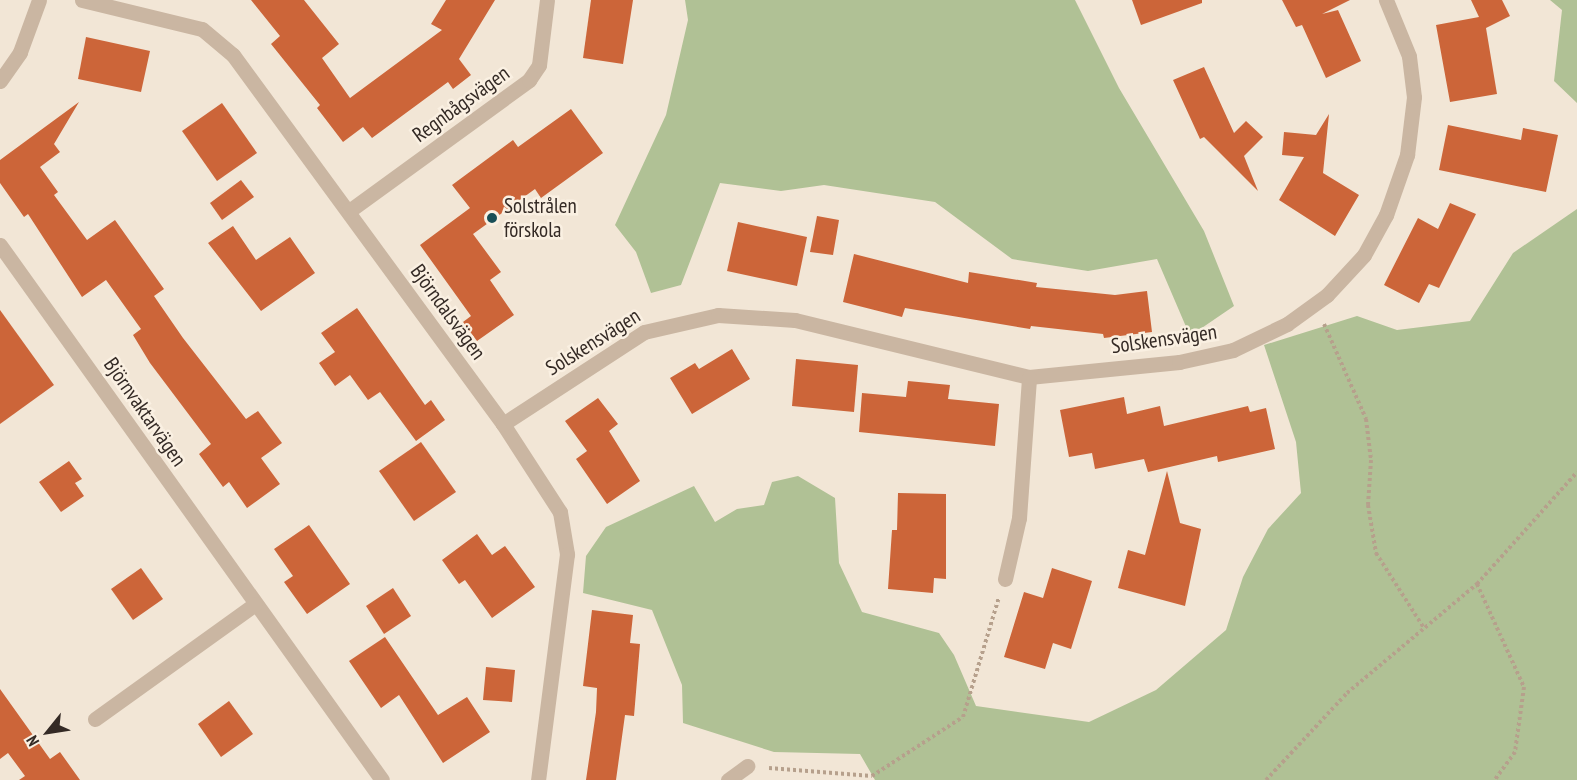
<!DOCTYPE html>
<html>
<head>
<meta charset="utf-8">
<style>
  body { margin:0 }
  #map { position:relative; width:1577px; height:780px; overflow:hidden; background:#f2e6d6; font-family:"PT Sans Narrow",sans-serif }
  div>[style] { position:absolute }
  .green>* { inset:0; background:#b0c195 }
  .building>* { inset:0; background:#cc6539 }
  .path>* { height:4px; margin-top:-2px; transform-origin:0; background:repeating-linear-gradient(90deg,#b6a08c 0 3px,transparent 0 6px) }
  .minor>* { height:15px; margin:-7.5px; padding:0 7.5px; transform-origin:7.5px; border-radius:7.5px; background:#cab6a2 }
  .dots>* { width:16px; height:16px; translate:-50% -50%; box-sizing:border-box; border:3px solid #faf0e2; border-radius:50% }
  span { translate:-50% -50%; white-space:nowrap; text-align:center; line-height:1.15; -webkit-text-stroke:5px #faf0e2; paint-order:stroke }
  .street-label { font-size:21px; color:#342a25 }
  .poi-label { font-size:21px; color:#342a25 }
  .left { translate:0 -50%; text-align:left }
  .north { position:absolute; left:18px; top:702px; width:60px; height:60px; -webkit-text-stroke:4px #faf0e2; paint-order:stroke; rotate:240deg; font-size:16px; font-weight:700; line-height:24px; text-align:center; color:#342a25 }
  .north::after { content:''; display:block; margin:auto; width:21px; height:27px; background:#342a25; clip-path:polygon(50% 0,100% 100%,50% 72%,0 100%) }
</style>
</head>
<body>
<div id="map">
  <div class="green">
    <div style="clip-path:polygon(685px 0,1075px 0,1119px 88px,1204px 231px,1234px 306px,1190px 336px,1157px 259px,1088px 271px,1012px 259px,935px 202px,824px 185px,781px 191px,720px 183px,681px 285px,651px 293px,636px 252px,615px 225px,666px 115px,688px 20px)"></div>
    <div style="clip-path:polygon(1550px 0,1577px 0,1577px 103px,1554px 81px,1562px 10px)"></div>
    <div style="clip-path:polygon(1577px 209px,1577px 780px,875px 780px,860px 754px,774px 752px,683px 723px,682px 685px,652px 610px,583px 593px,586px 556px,606px 527px,694px 486px,715px 522px,737px 509px,764px 505px,772px 482px,798px 476px,835px 498px,839px 563px,862px 612px,939px 633px,954px 655px,976px 706px,1089px 722px,1156px 690px,1226px 630px,1243px 577px,1268px 529px,1301px 493px,1296px 442px,1264px 345px,1357px 316px,1397px 330px,1470px 321px,1513px 253px)"></div>
  </div>
  <div class="building">
    <div style="clip-path:polygon(251px 0,304px 0,339px 44px,322px 58px,350px 98px,442px 30px,431px 24px,446px 0,495px 0,459px 59px,471px 75px,453px 89px,448px 82px,372px 138px,363px 127px,343px 142px,317px 108px,320px 105px,271px 44px,280px 36px)"></div>
    <div style="clip-path:polygon(591px 0,633px 0,623px 64px,583px 58px)"></div>
    <div style="clip-path:polygon(1132px 0,1202px 0,1202px 3px,1141px 25px)"></div>
    <div style="clip-path:polygon(1282px 0,1350px 0,1322px 14px,1338px 10px,1361px 61px,1326px 78px,1302px 25px,1296px 27px)"></div>
    <div style="clip-path:polygon(1471px 0,1502px 0,1510px 16px,1486px 28px,1497px 94px,1450px 102px,1436px 25px,1479px 17px)"></div>
    <div style="clip-path:polygon(86px 37px,150px 51px,141px 92px,78px 79px)"></div>
    <div style="clip-path:polygon(1204px 67px,1234px 133px,1246px 121px,1263px 137px,1244px 156px,1258px 191px,1204px 137px,1200px 139px,1173px 80px)"></div>
    <div style="clip-path:polygon(79px 102px,54px 144px,60px 152px,40px 167px,58px 192px,54px 195px,87px 240px,115px 220px,164px 289px,154px 296px,183px 338px,246px 419px,258px 411px,282px 443px,261px 458px,280px 484px,247px 508px,229px 482px,223px 487px,199px 454px,211px 444px,150px 363px,133px 335px,141px 329px,106px 280px,82px 297px,28px 214px,24px 217px,0 183px,0 160px)"></div>
    <div style="clip-path:polygon(222px 103px,257px 153px,217px 181px,182px 131px)"></div>
    <div style="clip-path:polygon(571px 109px,603px 153px,541px 198px,535px 189px,473px 234px,501px 272px,490px 280px,514px 315px,477px 341px,463px 322px,471px 316px,420px 245px,470px 208px,452px 185px,513px 140px,518px 147px)"></div>
    <div style="clip-path:polygon(1329px 114px,1323px 173px,1359px 195px,1335px 236px,1279px 200px,1304px 157px,1282px 155px,1284px 132px,1316px 135px)"></div>
    <div style="clip-path:polygon(1448px 125px,1521px 140px,1523px 128px,1558px 135px,1546px 192px,1439px 170px)"></div>
    <div style="clip-path:polygon(241px 180px,254px 197px,222px 220px,210px 203px)"></div>
    <div style="clip-path:polygon(1450px 203px,1476px 214px,1439px 288px,1429px 284px,1419px 303px,1384px 285px,1418px 218px,1438px 229px)"></div>
    <div style="clip-path:polygon(817px 216px,839px 220px,833px 255px,810px 252px)"></div>
    <div style="clip-path:polygon(738px 222px,807px 237px,797px 286px,727px 271px)"></div>
    <div style="clip-path:polygon(233px 226px,256px 260px,290px 237px,315px 273px,261px 311px,208px 243px)"></div>
    <div style="clip-path:polygon(854px 254px,968px 283px,969px 272px,1037px 283px,1036px 287px,1115px 295px,1147px 291px,1152px 332px,1104px 338px,1103px 334px,1031px 326px,1030px 329px,905px 308px,902px 317px,843px 302px)"></div>
    <div style="clip-path:polygon(357px 308px,425px 405px,431px 400px,445px 420px,416px 441px,380px 392px,368px 400px,350px 375px,335px 386px,319px 363px,335px 352px,321px 333px)"></div>
    <div style="clip-path:polygon(0 310px,54px 385px,0 424px)"></div>
    <div style="clip-path:polygon(732px 349px,750px 379px,692px 414px,670px 378px,695px 363px,699px 369px)"></div>
    <div style="clip-path:polygon(796px 359px,858px 365px,854px 412px,792px 406px)"></div>
    <div style="clip-path:polygon(908px 381px,950px 385px,948px 399px,999px 404px,995px 446px,859px 432px,862px 393px,906px 397px)"></div>
    <div style="clip-path:polygon(1124px 397px,1127px 414px,1160px 406px,1164px 426px,1248px 406px,1250px 412px,1266px 408px,1275px 449px,1218px 462px,1217px 456px,1148px 472px,1144px 459px,1095px 469px,1092px 453px,1069px 457px,1060px 410px)"></div>
    <div style="clip-path:polygon(598px 398px,618px 424px,609px 431px,640px 481px,607px 504px,576px 459px,587px 451px,565px 421px)"></div>
    <div style="clip-path:polygon(421px 442px,456px 492px,414px 521px,379px 471px)"></div>
    <div style="clip-path:polygon(69px 461px,82px 479px,75px 483px,84px 496px,61px 512px,39px 482px)"></div>
    <div style="clip-path:polygon(1167px 471px,1180px 523px,1201px 529px,1185px 606px,1118px 588px,1128px 550px,1145px 555px)"></div>
    <div style="clip-path:polygon(898px 493px,946px 494px,946px 579px,934px 578px,933px 593px,888px 589px,892px 530px,897px 530px)"></div>
    <div style="clip-path:polygon(309px 525px,350px 584px,307px 614px,284px 582px,293px 576px,274px 549px)"></div>
    <div style="clip-path:polygon(477px 534px,492px 555px,505px 546px,535px 587px,492px 618px,465px 580px,459px 584px,442px 560px)"></div>
    <div style="clip-path:polygon(141px 568px,163px 599px,133px 620px,111px 589px)"></div>
    <div style="clip-path:polygon(1052px 568px,1092px 581px,1071px 649px,1053px 643px,1045px 669px,1004px 657px,1024px 592px,1043px 598px)"></div>
    <div style="clip-path:polygon(393px 588px,411px 616px,384px 634px,366px 606px)"></div>
    <div style="clip-path:polygon(592px 610px,633px 615px,630px 643px,640px 644px,634px 716px,625px 715px,616px 780px,586px 780px,596px 712px,597px 688px,583px 686px)"></div>
    <div style="clip-path:polygon(385px 637px,438px 715px,467px 697px,490px 732px,443px 763px,399px 695px,381px 708px,349px 661px)"></div>
    <div style="clip-path:polygon(486px 667px,515px 670px,512px 702px,483px 700px)"></div>
    <div style="clip-path:polygon(0 689px,50px 759px,60px 752px,80px 780px,19px 780px,25px 776px,8px 753px,0 759px)"></div>
    <div style="clip-path:polygon(229px 701px,253px 734px,221px 757px,198px 724px)"></div>
  </div>
  <div class="path">
    <div style="left:1324px;top:324px;width:104px;rotate:66.1deg"></div>
    <div style="left:1366px;top:419px;width:41px;rotate:83deg"></div>
    <div style="left:1371px;top:460px;width:45px;rotate:93.8deg"></div>
    <div style="left:1368px;top:505px;width:49px;rotate:80.5deg"></div>
    <div style="left:1376px;top:553px;width:89px;rotate:57.4deg"></div>
    <div style="left:1477px;top:584px;width:113px;rotate:65.5deg"></div>
    <div style="left:1524px;top:687px;width:66px;rotate:97.9deg"></div>
    <div style="left:1515px;top:752px;width:34px;rotate:126deg"></div>
    <div style="left:769px;top:768px;width:103px;rotate:4.4deg"></div>
    <div style="left:872px;top:776px;width:108px;rotate:-33deg"></div>
    <div style="left:963px;top:717px;width:125px;rotate:-73.3deg"></div>
    <div style="left:1266px;top:780px;width:119px;rotate:-47deg"></div>
    <div style="left:1347px;top:693px;width:170px;rotate:-40deg"></div>
    <div style="left:1477px;top:584px;width:150px;rotate:-48.2deg"></div>
  </div>
  <div class="minor">
    <div style="left:82px;top:0;width:123px;rotate:13.6deg"></div>
    <div style="left:202px;top:29px;width:40px;rotate:40deg"></div>
    <div style="left:233px;top:55px;width:457px;rotate:53.8deg"></div>
    <div style="left:503px;top:424px;width:105px;rotate:57.1deg"></div>
    <div style="left:560px;top:512px;width:43px;rotate:80.5deg"></div>
    <div style="left:567px;top:554px;width:228px;rotate:97.3deg"></div>
    <div style="left:0;top:81px;width:35px;rotate:-55deg"></div>
    <div style="left:20px;top:52px;width:55px;rotate:-69.9deg"></div>
    <div style="left:349px;top:211px;width:223px;rotate:-36deg"></div>
    <div style="left:529px;top:80px;width:18px;rotate:-56deg"></div>
    <div style="left:539px;top:65px;width:65px;rotate:-83deg"></div>
    <div style="left:0;top:245px;width:657px;rotate:54.47deg"></div>
    <div style="left:503px;top:424px;width:168px;rotate:-33.1deg"></div>
    <div style="left:644px;top:332px;width:76px;rotate:-12.9deg"></div>
    <div style="left:718px;top:315px;width:77px;rotate:3.7deg"></div>
    <div style="left:795px;top:320px;width:241px;rotate:13.7deg"></div>
    <div style="left:1029px;top:377px;width:151px;rotate:-5.7deg"></div>
    <div style="left:1179px;top:362px;width:55px;rotate:-12.5deg"></div>
    <div style="left:1233px;top:350px;width:60px;rotate:-25.7deg"></div>
    <div style="left:1287px;top:324px;width:49px;rotate:-35.9deg"></div>
    <div style="left:1327px;top:295px;width:54px;rotate:-47.2deg"></div>
    <div style="left:1364px;top:255px;width:46px;rotate:-61.2deg"></div>
    <div style="left:1386px;top:215px;width:64px;rotate:-70.7deg"></div>
    <div style="left:1407px;top:155px;width:58px;rotate:-83.1deg"></div>
    <div style="left:1414px;top:97px;width:41px;rotate:-97deg"></div>
    <div style="left:1409px;top:56px;width:61px;rotate:-112.3deg"></div>
    <div style="left:1005px;top:579px;width:63px;rotate:-77.1deg"></div>
    <div style="left:1019px;top:518px;width:141px;rotate:-85.9deg"></div>
    <div style="left:95px;top:719px;width:197px;rotate:-35.7deg"></div>
    <div style="left:728px;top:780px;width:24px;rotate:-36deg"></div>
  </div>
  <div class="dots">
    <div style="left:492px;top:218px;background:#194f57"></div>
  </div>
  <div class="street-label">
    <span style="left:461px;top:104px;rotate:-36deg">Regnbågsvägen</span>
    <span style="left:448px;top:312px;rotate:54deg">Björndalsvägen</span>
    <span style="left:1164px;top:339px;rotate:-8deg">Solskensvägen</span>
    <span style="left:593px;top:342px;rotate:-32deg">Solskensvägen</span>
    <span style="left:145px;top:412px;rotate:55deg">Björnvaktarvägen</span>
  </div>
  <div class="poi-label">
    <span class="left" style="left:504px;top:218px">Solstrålen<br>förskola</span>
  </div>
  <div class="north">N</div>
</div>
</body>
</html>
